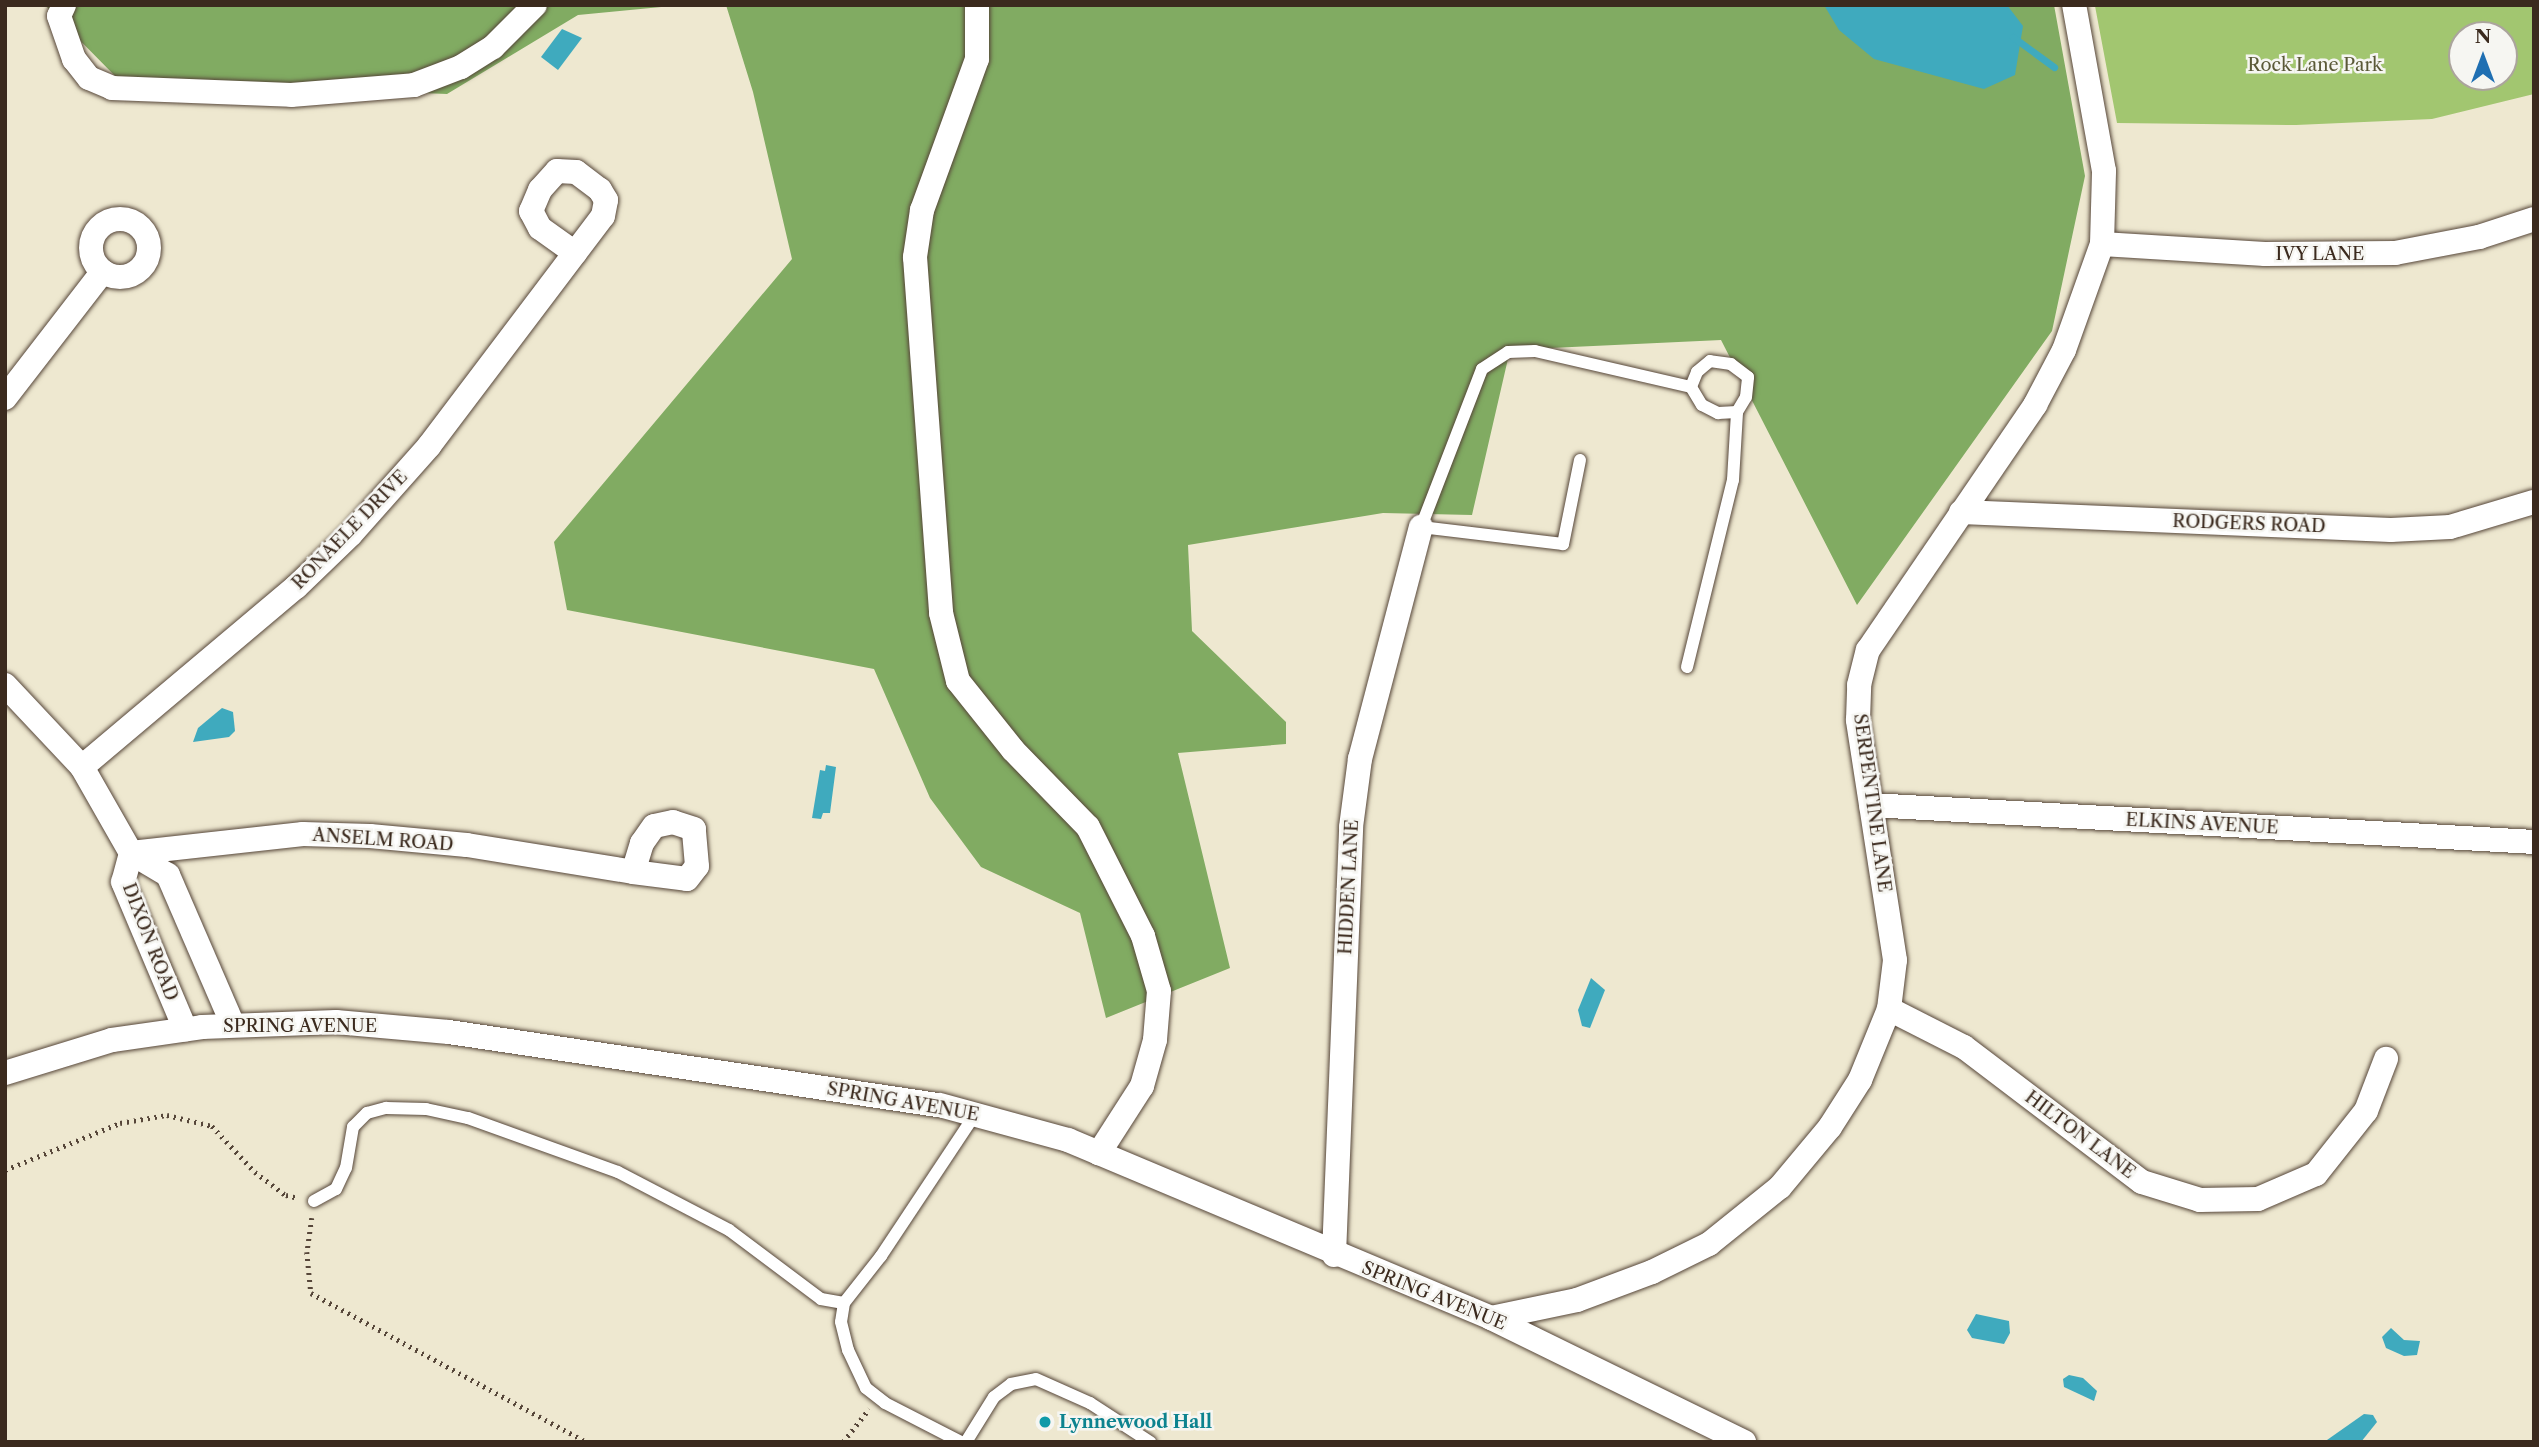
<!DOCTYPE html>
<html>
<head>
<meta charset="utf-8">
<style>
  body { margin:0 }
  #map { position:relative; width:2539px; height:1447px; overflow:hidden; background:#eee8d0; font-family:"Libre Caslon Text",serif }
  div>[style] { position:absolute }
  .green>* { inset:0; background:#a2c670 }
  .forest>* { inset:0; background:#81ab62 }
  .water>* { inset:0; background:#3faabe }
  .stream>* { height:7px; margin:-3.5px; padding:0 3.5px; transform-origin:3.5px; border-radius:3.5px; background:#3faabe }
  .path>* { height:4.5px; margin-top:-2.25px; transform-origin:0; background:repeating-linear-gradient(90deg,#564639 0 2px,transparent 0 7px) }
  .roads { filter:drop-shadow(0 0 2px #564639) drop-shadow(0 0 2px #564639) }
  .service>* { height:12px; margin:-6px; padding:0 6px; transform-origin:6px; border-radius:6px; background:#fff }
  .minor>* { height:24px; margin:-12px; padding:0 12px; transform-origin:12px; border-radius:12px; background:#fff }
  .minor>.ring { margin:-12px; padding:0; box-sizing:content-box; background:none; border:24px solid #fff; border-radius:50% }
  .dots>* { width:19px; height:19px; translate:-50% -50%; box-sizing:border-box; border:4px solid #f6f6f2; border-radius:50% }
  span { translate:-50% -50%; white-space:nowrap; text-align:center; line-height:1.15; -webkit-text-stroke:5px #f6f6f2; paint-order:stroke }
  .park-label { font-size:18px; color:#5a5937 }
  .street-label { font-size:18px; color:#3b2a1e }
  .culture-label { font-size:18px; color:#0d838f; font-weight:700 }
  .left { translate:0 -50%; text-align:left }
  .frame { position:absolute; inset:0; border:7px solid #3b2a1e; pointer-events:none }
  .north { position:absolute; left:2448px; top:21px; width:70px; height:70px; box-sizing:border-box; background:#f6f6f2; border:2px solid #aba49d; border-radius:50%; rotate:0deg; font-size:19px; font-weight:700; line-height:28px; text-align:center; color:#3b2a1e }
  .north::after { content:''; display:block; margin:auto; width:24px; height:32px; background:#1f6fb2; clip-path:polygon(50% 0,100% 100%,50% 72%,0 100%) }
</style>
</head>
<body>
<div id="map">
  <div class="green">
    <div style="clip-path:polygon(evenodd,2534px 5px,2534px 94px,2432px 119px,2296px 125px,2117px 123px,2095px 6px,2534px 5px,2462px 35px,2504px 35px,2504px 77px,2462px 77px,2462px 35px)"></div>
  </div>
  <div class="forest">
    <div style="clip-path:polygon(45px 5px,682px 5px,578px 15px,447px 94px,120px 81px)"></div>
    <div style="clip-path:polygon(726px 5px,2054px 5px,2085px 176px,2052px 331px,1857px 605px,1721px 340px,1510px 350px,1472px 515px,1383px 513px,1188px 545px,1192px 631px,1286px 722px,1286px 744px,1178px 753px,1230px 968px,1106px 1018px,1080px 913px,981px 867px,930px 798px,874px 669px,567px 610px,554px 542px,792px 259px,753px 92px)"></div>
  </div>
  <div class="water">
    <div style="clip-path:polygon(1824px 5px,2007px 5px,2023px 26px,2015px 75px,1984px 89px,1874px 59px,1839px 30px)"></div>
    <div style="clip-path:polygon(562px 29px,582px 38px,558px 70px,541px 57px)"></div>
    <div style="clip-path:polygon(222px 708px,233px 712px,235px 731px,229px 737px,193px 742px,198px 728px)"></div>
    <div style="clip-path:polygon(826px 765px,836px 767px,830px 813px,823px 813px,821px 819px,812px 818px,820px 770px,825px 771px)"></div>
    <div style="clip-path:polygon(1591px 978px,1605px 990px,1590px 1028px,1582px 1026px,1578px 1010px)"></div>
    <div style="clip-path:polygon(1976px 1314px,2009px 1321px,2010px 1333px,2004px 1344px,1972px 1338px,1967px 1330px)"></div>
    <div style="clip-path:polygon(2391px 1328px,2404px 1340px,2420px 1341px,2417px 1355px,2404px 1356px,2386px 1348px,2382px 1337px)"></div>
    <div style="clip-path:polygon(2069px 1375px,2083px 1378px,2097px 1391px,2094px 1401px,2064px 1387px,2063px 1379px)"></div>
    <div style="clip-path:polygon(2364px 1414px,2373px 1415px,2377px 1422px,2361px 1442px,2327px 1440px)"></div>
  </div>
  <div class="stream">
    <div style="left:2013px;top:37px;width:51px;rotate:36.2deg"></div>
  </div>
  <div class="path">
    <div style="left:5px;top:1170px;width:124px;rotate:-22.2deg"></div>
    <div style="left:120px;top:1123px;width:48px;rotate:-9.7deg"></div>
    <div style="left:167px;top:1115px;width:46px;rotate:13.7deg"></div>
    <div style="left:212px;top:1126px;width:63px;rotate:46.9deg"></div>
    <div style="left:255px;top:1172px;width:39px;rotate:37deg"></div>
    <div style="left:286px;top:1195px;width:12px;rotate:14deg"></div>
    <div style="left:312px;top:1218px;width:34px;rotate:98deg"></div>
    <div style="left:307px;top:1252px;width:41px;rotate:84.4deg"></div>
    <div style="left:311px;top:1293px;width:313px;rotate:28.4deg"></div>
    <div style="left:843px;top:1442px;width:42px;rotate:-51.8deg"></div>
  </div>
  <div class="roads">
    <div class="service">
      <div style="left:1580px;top:460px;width:86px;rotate:101.4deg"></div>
      <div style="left:1563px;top:544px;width:143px;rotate:-173.2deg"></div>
      <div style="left:1421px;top:527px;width:169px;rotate:-68.9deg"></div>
      <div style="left:1482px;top:369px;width:31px;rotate:-33deg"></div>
      <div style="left:1508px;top:352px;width:27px;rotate:-2deg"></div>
      <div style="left:1535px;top:351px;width:160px;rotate:13deg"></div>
      <div style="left:1691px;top:387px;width:21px;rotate:59deg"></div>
      <div style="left:1702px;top:405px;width:18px;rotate:27deg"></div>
      <div style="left:1718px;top:413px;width:19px;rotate:-3deg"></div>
      <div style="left:1737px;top:412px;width:17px;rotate:-59deg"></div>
      <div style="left:1746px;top:397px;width:20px;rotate:-84deg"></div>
      <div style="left:1748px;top:377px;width:21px;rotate:-143deg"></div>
      <div style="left:1731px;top:364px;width:21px;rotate:-172deg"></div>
      <div style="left:1710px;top:361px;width:17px;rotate:140deg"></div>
      <div style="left:1697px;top:372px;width:16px;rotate:112deg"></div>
      <div style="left:1687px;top:667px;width:193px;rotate:-76.2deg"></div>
      <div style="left:1733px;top:480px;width:68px;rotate:-86.6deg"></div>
      <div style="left:314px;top:1201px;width:25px;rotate:-29deg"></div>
      <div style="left:336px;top:1189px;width:23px;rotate:-65deg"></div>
      <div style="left:346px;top:1168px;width:42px;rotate:-80.3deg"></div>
      <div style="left:353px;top:1127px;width:20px;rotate:-45deg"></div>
      <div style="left:367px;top:1113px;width:20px;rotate:-15deg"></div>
      <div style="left:386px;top:1108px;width:40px;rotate:1.4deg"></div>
      <div style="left:426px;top:1109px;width:43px;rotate:12.1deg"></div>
      <div style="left:468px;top:1118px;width:159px;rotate:19.8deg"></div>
      <div style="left:618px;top:1172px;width:125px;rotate:27.6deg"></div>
      <div style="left:729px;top:1230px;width:115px;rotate:36.9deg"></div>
      <div style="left:821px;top:1299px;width:23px;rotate:10deg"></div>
      <div style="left:844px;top:1303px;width:60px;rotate:-51.8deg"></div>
      <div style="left:881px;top:1256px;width:172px;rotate:-56.4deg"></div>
      <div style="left:844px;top:1303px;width:19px;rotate:99deg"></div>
      <div style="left:841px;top:1322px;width:29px;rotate:76deg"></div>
      <div style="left:848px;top:1350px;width:42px;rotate:64.7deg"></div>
      <div style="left:866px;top:1388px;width:24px;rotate:38deg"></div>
      <div style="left:885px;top:1403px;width:85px;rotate:27.2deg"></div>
      <div style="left:966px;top:1442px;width:53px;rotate:-58.1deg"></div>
      <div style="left:994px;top:1397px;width:21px;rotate:-37deg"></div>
      <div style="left:1011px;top:1384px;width:25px;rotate:-11deg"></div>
      <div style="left:1036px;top:1379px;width:59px;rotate:24deg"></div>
      <div style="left:1090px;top:1403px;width:72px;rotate:33deg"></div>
    </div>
    <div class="minor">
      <div style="left:64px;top:5px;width:12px;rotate:114deg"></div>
      <div style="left:59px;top:16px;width:46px;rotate:70.8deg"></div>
      <div style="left:74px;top:59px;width:24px;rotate:52deg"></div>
      <div style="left:89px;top:78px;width:25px;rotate:23deg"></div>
      <div style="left:112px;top:88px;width:179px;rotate:2.2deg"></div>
      <div style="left:291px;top:95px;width:123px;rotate:-4.6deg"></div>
      <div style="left:414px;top:85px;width:50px;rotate:-21deg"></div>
      <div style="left:461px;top:67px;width:38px;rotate:-32deg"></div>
      <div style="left:493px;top:47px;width:59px;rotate:-45deg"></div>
      <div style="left:977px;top:5px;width:54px;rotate:90deg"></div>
      <div style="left:977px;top:59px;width:161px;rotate:110deg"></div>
      <div style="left:922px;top:210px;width:48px;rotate:98.5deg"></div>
      <div style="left:915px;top:257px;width:357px;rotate:85.8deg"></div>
      <div style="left:941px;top:613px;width:70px;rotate:76deg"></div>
      <div style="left:958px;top:681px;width:88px;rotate:51.4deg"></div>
      <div style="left:1013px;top:750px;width:107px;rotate:45.8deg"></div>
      <div style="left:1088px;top:827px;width:122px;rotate:63.2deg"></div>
      <div style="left:1143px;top:936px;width:57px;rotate:73.8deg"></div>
      <div style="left:1159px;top:991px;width:49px;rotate:94.7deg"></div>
      <div style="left:1155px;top:1040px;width:48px;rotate:105.8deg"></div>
      <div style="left:1142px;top:1086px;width:80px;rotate:122.7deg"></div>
      <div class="ring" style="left:91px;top:219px;width:34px;height:34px"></div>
      <div style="left:2102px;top:244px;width:163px;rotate:3.5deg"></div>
      <div style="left:2265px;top:254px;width:130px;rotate:-0.4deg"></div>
      <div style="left:2395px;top:253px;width:86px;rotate:-10.8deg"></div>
      <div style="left:2479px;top:237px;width:58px;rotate:-18.1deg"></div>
      <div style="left:5px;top:398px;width:160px;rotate:-52.3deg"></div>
      <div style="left:1961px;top:512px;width:430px;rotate:2.4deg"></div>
      <div style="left:2391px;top:530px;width:59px;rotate:-2.9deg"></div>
      <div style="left:2450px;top:527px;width:88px;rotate:-16.6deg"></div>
      <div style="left:5px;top:685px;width:112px;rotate:46.8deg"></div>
      <div style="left:82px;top:767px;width:99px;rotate:60.3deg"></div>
      <div style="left:131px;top:853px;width:43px;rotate:30.7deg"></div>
      <div style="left:168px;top:875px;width:163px;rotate:66.6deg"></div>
      <div style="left:82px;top:767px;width:280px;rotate:-40.1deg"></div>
      <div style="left:296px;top:587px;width:76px;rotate:-43.9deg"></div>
      <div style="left:351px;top:534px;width:118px;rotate:-48.4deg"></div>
      <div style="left:429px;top:446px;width:288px;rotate:-52.9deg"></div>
      <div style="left:603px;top:216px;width:16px;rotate:-79deg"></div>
      <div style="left:606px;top:200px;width:12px;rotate:-121deg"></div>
      <div style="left:600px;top:190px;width:30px;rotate:-143deg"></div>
      <div style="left:576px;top:172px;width:19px;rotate:-177deg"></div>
      <div style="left:557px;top:171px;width:25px;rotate:132deg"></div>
      <div style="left:540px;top:190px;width:23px;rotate:113deg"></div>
      <div style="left:531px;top:211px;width:19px;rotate:62deg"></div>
      <div style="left:540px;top:228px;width:43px;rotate:35.5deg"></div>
      <div style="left:1871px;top:805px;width:664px;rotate:3.19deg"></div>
      <div style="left:131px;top:853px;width:173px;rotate:-6.3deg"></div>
      <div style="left:303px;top:834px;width:67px;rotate:1.7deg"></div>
      <div style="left:370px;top:836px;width:97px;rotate:5.3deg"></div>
      <div style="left:467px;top:845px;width:168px;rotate:9.2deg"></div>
      <div style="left:633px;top:872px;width:54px;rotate:7.4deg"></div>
      <div style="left:687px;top:879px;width:16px;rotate:-52deg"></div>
      <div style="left:697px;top:866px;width:37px;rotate:-95deg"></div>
      <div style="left:694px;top:829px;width:22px;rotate:-162deg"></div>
      <div style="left:673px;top:822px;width:19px;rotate:168deg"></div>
      <div style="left:654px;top:826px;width:21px;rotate:125deg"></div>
      <div style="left:642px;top:843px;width:30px;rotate:107deg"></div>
      <div style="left:131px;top:853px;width:30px;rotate:105deg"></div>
      <div style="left:123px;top:882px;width:160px;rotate:67.1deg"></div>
      <div style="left:1889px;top:1009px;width:84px;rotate:26.9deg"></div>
      <div style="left:1964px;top:1047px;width:223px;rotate:37.2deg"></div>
      <div style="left:2142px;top:1182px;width:61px;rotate:17.2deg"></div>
      <div style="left:2200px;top:1200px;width:58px;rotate:-1deg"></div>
      <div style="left:2258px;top:1199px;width:63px;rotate:-23.3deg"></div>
      <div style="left:2316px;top:1174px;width:80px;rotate:-51.6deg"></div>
      <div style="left:2366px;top:1111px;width:56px;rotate:-69deg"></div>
      <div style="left:5px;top:1073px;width:112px;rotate:-17.1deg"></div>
      <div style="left:112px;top:1040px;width:91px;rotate:-8.2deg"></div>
      <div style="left:202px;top:1027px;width:134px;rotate:-2.1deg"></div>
      <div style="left:336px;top:1022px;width:113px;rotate:5.1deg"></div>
      <div style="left:449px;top:1032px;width:496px;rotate:8.5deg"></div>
      <div style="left:940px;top:1105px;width:133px;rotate:15.3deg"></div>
      <div style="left:1068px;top:1140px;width:459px;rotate:22.8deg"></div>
      <div style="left:1491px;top:1318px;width:282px;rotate:26.1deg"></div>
      <div style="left:1334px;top:1255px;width:428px;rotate:-87.7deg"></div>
      <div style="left:1351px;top:827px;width:69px;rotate:-82.5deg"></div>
      <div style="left:1360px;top:759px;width:240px;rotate:-75.3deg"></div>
      <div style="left:1491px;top:1318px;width:88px;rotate:-11.8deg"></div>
      <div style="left:1577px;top:1300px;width:80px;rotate:-20.5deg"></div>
      <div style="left:1652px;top:1272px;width:64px;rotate:-26.2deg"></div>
      <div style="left:1709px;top:1244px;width:91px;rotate:-38.8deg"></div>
      <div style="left:1780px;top:1187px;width:78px;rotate:-50.2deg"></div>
      <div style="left:1830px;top:1127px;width:56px;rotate:-57.4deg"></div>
      <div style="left:1860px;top:1080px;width:77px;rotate:-67.8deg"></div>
      <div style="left:1889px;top:1009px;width:49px;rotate:-83deg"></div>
      <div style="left:1895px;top:960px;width:243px;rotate:-98.8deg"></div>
      <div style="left:1858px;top:720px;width:35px;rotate:-88deg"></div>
      <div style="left:1859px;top:685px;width:36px;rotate:-76deg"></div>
      <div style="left:1868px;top:650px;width:297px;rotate:-55.7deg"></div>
      <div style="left:2035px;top:405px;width:62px;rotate:-62.2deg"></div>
      <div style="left:2064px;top:350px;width:113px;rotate:-70.3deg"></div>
      <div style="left:2102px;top:244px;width:73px;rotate:-88.4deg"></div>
      <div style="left:2104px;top:171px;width:169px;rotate:-100.2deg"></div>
    </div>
  </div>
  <div class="dots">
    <div style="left:1045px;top:1422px;background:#0f9aa8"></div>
  </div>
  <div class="park-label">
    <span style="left:2315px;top:65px">Rock Lane Park</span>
  </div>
  <div class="street-label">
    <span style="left:2320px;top:254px">IVY LANE</span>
    <span style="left:2249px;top:524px;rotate:2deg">RODGERS ROAD</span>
    <span style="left:350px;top:530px;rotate:-46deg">RONAELE DRIVE</span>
    <span style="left:1872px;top:803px;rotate:82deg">SERPENTINE LANE</span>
    <span style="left:2202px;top:824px;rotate:3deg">ELKINS AVENUE</span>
    <span style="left:383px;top:840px;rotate:4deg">ANSELM ROAD</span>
    <span style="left:1349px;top:887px;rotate:-87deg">HIDDEN LANE</span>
    <span style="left:150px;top:942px;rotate:69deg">DIXON ROAD</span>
    <span style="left:300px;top:1026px">SPRING AVENUE</span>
    <span style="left:903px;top:1102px;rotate:10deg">SPRING AVENUE</span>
    <span style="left:2080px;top:1135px;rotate:37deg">HILTON LANE</span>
    <span style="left:1434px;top:1296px;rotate:22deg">SPRING AVENUE</span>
  </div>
  <div class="culture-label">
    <span class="left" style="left:1059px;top:1422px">Lynnewood Hall</span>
  </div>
  <div class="frame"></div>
  <div class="north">N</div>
</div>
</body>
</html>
